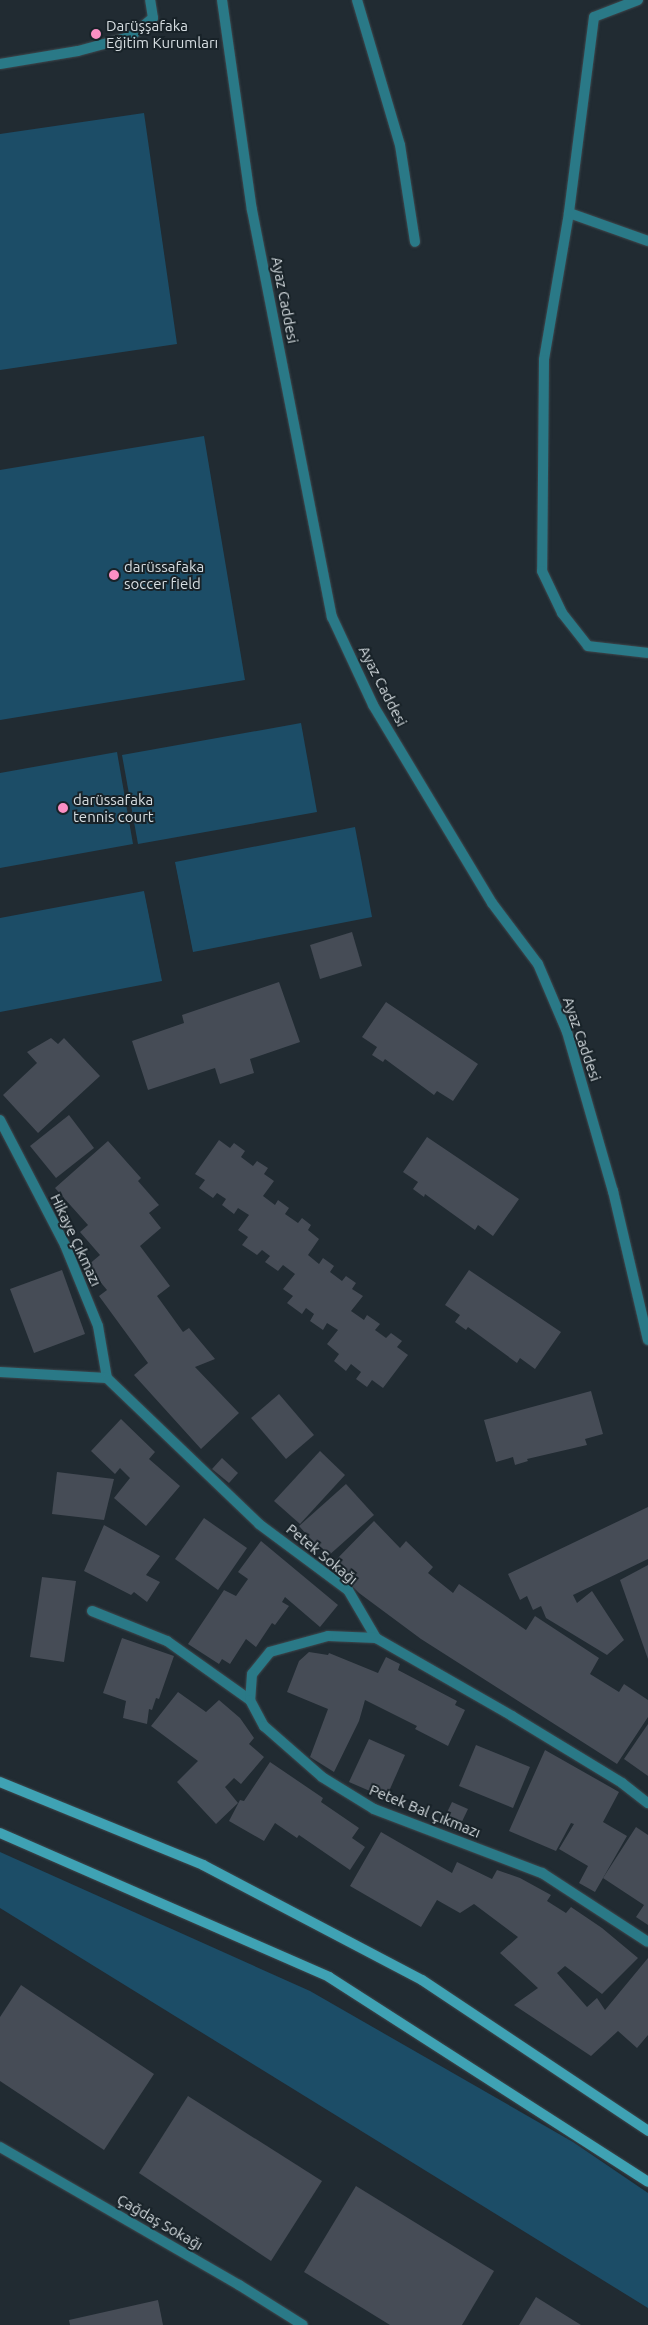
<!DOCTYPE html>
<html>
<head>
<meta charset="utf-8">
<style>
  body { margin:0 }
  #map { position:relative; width:648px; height:2325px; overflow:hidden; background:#212b32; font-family:Ubuntu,sans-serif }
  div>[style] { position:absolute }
  .green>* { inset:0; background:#1c4d67 }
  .building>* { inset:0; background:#464c56 }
  .roads { filter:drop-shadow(0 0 1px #3e484e) drop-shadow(0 0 1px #3e484e) }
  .lane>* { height:10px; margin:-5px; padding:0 5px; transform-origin:5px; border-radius:5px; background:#2a7987 }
  .street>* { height:10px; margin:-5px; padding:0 5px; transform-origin:5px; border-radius:5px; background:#2a7987 }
  .secondary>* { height:10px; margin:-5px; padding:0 5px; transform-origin:5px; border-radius:5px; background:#3fa2b4 }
  .dots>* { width:14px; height:14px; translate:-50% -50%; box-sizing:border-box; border:2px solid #182228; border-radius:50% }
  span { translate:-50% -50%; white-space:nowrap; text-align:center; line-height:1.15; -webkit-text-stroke:4px #182228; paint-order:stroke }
  .poi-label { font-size:15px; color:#d7dee2 }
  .left { translate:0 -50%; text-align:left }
  .street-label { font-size:15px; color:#d7dee2 }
</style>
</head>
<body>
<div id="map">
  <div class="green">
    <div style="clip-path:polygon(144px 113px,177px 344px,0 370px,0 134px)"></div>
    <div style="clip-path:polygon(204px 436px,245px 680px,0 720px,0 470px)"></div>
    <div style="clip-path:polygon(301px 723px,317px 812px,138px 844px,122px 755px)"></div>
    <div style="clip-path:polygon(117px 752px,133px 844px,0 868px,0 773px)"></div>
    <div style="clip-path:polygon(355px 827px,372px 917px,193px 952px,175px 862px)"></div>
    <div style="clip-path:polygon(144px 891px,162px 981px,0 1012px,0 918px)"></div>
    <div style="clip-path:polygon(0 1852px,310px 1991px,573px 2142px,648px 2193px,648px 2308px,0 1908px)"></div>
  </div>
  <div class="building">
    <div style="clip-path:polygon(352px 932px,362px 966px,320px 979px,310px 945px)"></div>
    <div style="clip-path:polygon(279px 982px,300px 1042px,250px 1059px,254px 1073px,220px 1084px,215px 1068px,148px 1090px,132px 1041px,184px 1023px,182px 1015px)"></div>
    <div style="clip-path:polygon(386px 1002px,478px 1064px,453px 1101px,437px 1091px,434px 1095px,385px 1059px,383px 1062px,372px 1055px,377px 1047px,362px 1037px)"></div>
    <div style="clip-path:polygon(51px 1038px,58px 1044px,64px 1038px,100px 1076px,38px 1133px,3px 1095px,37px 1063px,27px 1052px)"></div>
    <div style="clip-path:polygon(69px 1115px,94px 1148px,56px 1178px,30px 1146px)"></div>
    <div style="clip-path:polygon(427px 1137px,519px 1199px,493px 1236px,478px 1225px,475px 1230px,425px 1194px,424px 1197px,413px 1189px,418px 1182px,403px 1172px)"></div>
    <div style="clip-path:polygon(219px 1140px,230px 1148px,234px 1143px,245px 1151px,241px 1157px,253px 1166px,257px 1161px,268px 1168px,264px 1174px,274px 1181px,263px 1196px,275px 1205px,278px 1200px,289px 1208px,285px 1214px,298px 1223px,302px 1218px,311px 1225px,308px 1230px,319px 1239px,308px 1255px,319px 1264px,323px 1258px,334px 1266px,330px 1272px,342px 1281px,346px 1276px,356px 1283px,352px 1289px,363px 1296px,351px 1311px,364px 1320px,367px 1315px,380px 1324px,375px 1330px,386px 1338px,391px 1333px,402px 1341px,397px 1347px,408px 1355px,383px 1388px,372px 1380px,367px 1387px,356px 1379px,361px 1372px,351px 1364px,346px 1371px,334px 1361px,339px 1354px,327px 1344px,338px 1330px,327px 1323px,323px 1330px,310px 1321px,314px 1314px,306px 1308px,302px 1314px,287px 1303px,293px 1296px,283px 1289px,295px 1274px,283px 1265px,278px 1271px,265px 1262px,270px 1256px,262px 1250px,257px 1255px,242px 1245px,248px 1237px,238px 1230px,249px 1215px,238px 1208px,234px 1214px,222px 1205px,226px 1199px,217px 1193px,213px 1198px,199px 1188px,205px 1180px,195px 1174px)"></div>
    <div style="clip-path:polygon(108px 1141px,141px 1178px,138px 1181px,159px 1205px,149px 1213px,161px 1228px,140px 1246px,170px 1286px,157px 1296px,183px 1332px,189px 1328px,215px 1359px,195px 1367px,239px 1413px,201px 1449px,134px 1375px,148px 1363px,99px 1296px,107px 1290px,87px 1266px,100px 1255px,80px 1232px,88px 1225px,55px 1188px)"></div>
    <div style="clip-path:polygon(62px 1270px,85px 1334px,34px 1353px,10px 1289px)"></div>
    <div style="clip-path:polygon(469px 1270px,561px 1332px,535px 1369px,520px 1358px,517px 1363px,468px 1327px,466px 1330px,455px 1322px,460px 1315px,445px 1305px)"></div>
    <div style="clip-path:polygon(591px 1391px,603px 1434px,585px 1439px,587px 1445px,527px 1459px,528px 1461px,515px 1465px,513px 1457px,496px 1462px,484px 1420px)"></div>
    <div style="clip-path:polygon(279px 1394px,314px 1435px,286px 1459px,251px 1418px)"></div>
    <div style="clip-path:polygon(121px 1419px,155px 1452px,149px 1459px,180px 1486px,146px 1526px,114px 1498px,130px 1478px,120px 1468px,115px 1474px,91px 1451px)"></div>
    <div style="clip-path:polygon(320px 1451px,345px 1475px,300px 1524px,274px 1501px)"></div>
    <div style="clip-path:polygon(222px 1458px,238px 1473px,229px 1483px,212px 1469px)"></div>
    <div style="clip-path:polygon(57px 1472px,114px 1479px,104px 1520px,52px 1514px)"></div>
    <div style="clip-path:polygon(346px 1484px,374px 1515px,327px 1557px,299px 1526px)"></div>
    <div style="clip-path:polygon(648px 1507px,648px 1559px,573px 1595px,577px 1603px,592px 1591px,624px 1640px,607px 1655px,546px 1618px,541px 1606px,533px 1610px,527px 1596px,520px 1600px,508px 1574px)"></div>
    <div style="clip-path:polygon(204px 1518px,247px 1548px,218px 1590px,175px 1559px)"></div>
    <div style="clip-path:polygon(374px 1521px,400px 1548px,406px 1541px,433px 1567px,428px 1573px,453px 1593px,459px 1584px,526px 1630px,535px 1616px,599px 1658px,590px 1674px,619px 1692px,624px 1684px,648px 1700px,648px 1717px,617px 1764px,421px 1639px,359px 1593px,331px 1565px)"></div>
    <div style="clip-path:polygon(104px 1525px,160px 1556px,146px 1575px,160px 1582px,147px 1602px,134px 1592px,131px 1595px,84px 1571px)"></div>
    <div style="clip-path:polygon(261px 1541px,338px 1605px,320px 1627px,285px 1597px,282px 1602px,289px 1606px,275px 1625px,272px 1623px,256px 1647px,246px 1639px,230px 1664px,222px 1659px,219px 1664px,188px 1644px,224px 1590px,236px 1596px,248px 1579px,238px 1572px)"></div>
    <div style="clip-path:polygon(648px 1565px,648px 1659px,620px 1580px)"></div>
    <div style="clip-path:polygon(42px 1577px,76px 1581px,64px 1662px,30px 1657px)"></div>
    <div style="clip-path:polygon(122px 1638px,174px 1656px,159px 1699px,156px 1698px,152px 1710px,149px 1709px,147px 1724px,123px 1718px,126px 1701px,103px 1693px)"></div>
    <div style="clip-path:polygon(309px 1652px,328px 1655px,329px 1653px,378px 1673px,386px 1657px,400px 1664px,398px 1670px,457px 1701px,455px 1705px,465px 1710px,448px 1746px,415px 1729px,417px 1726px,365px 1700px,359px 1721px,334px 1772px,310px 1757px,328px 1709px,287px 1692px,299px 1661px)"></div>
    <div style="clip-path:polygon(178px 1692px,206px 1712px,219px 1700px,240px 1718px,254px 1738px,249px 1744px,264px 1757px,241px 1784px,234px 1778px,225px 1787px,238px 1803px,216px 1824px,177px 1782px,198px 1761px,151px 1726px)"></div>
    <div style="clip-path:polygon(648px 1724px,648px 1776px,624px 1759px)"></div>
    <div style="clip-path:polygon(369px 1739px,405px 1755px,386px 1798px,349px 1782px)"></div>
    <div style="clip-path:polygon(476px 1745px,530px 1767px,513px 1808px,459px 1786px)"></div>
    <div style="clip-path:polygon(545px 1750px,619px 1792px,603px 1822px,627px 1836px,595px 1892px,579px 1883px,588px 1866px,559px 1849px,574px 1824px,571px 1823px,556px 1851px,509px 1831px)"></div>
    <div style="clip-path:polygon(270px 1762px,323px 1798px,321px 1802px,359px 1828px,352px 1838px,365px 1847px,350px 1870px,299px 1835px,297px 1838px,275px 1823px,264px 1841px,229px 1821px,240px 1800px,244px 1801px)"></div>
    <div style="clip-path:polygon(452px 1802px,468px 1809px,457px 1832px,441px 1825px)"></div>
    <div style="clip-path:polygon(636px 1827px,648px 1835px,648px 1925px,636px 1917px,644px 1905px,603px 1878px)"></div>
    <div style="clip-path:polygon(381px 1832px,452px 1873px,457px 1862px,492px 1879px,497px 1870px,520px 1878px,551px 1895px,547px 1901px,566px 1913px,571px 1907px,602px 1928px,638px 1958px,602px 1994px,565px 1966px,557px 1973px,587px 2007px,597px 1998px,605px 2010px,648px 1958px,648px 2035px,637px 2048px,618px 2031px,591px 2056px,514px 2005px,538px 1988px,500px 1953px,518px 1937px,474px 1904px,460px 1913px,437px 1900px,421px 1927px,350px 1886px)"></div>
    <div style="clip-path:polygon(21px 1985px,154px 2074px,104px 2150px,0 2081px,0 2017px)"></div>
    <div style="clip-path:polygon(188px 2096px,322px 2181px,271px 2261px,139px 2173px)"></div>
    <div style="clip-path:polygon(356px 2186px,494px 2271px,462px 2325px,390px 2325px,304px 2272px)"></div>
    <div style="clip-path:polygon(536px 2297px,581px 2325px,519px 2325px)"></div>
    <div style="clip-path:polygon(158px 2300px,163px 2325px,70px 2325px,69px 2320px)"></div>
  </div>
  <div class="roads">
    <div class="lane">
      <div style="left:92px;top:1611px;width:81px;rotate:21.8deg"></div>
      <div style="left:167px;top:1641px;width:102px;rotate:35.4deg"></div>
    </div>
    <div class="street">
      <div style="left:222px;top:0;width:212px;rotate:81.9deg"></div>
      <div style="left:252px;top:210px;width:415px;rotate:78.9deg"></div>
      <div style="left:332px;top:617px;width:97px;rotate:65deg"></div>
      <div style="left:373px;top:705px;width:231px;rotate:59deg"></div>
      <div style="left:492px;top:903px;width:76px;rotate:53deg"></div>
      <div style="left:538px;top:964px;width:74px;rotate:66.9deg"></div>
      <div style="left:567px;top:1032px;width:166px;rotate:73.9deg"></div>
      <div style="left:613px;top:1191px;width:153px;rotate:76.8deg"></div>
      <div style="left:357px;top:0;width:151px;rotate:73.5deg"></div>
      <div style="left:400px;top:145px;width:98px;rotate:81.2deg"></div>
      <div style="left:638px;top:0;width:47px;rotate:158.9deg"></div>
      <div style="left:594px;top:17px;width:198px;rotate:97.3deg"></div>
      <div style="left:569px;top:213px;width:149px;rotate:99.7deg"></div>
      <div style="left:544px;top:360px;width:211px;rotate:90.5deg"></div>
      <div style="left:542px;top:571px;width:47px;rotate:64.5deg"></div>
      <div style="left:562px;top:613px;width:42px;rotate:51.8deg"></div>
      <div style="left:588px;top:646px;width:60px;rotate:6.7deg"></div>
      <div style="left:0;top:64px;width:79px;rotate:-9.5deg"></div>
      <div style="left:78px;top:51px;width:54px;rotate:-15.1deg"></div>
      <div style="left:130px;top:37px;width:30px;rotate:-40deg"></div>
      <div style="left:153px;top:18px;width:18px;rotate:-99deg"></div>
      <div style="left:569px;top:213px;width:84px;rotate:19.5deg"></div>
      <div style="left:0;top:1120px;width:141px;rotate:62.5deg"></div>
      <div style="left:65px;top:1245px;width:87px;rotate:67.8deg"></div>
      <div style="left:98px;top:1326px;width:53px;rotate:80.2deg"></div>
      <div style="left:0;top:1372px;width:107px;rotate:3.2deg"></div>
      <div style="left:107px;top:1378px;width:211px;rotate:43.8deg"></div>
      <div style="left:259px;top:1524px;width:111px;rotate:36.6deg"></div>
      <div style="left:348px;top:1590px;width:56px;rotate:59.7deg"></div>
      <div style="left:376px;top:1638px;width:157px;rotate:29.8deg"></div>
      <div style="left:512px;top:1716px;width:129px;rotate:31.3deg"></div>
      <div style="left:622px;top:1783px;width:33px;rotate:38deg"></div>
      <div style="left:376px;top:1638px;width:48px;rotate:-177.6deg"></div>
      <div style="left:328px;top:1636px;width:60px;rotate:164.6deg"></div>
      <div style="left:270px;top:1652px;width:28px;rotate:129deg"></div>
      <div style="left:252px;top:1674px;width:26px;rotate:94deg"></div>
      <div style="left:250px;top:1700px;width:30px;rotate:62deg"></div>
      <div style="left:264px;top:1726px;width:77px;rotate:41.3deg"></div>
      <div style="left:322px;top:1777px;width:61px;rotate:31.6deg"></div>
      <div style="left:374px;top:1809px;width:180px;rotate:20.9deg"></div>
      <div style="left:542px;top:1873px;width:126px;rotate:33.1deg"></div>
      <div style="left:0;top:2147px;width:276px;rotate:30deg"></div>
      <div style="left:239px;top:2285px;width:75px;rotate:32deg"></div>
    </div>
    <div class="secondary">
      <div style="left:0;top:1782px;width:219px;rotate:22.2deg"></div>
      <div style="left:203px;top:1865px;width:247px;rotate:27.7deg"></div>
      <div style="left:422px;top:1980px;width:272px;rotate:33.7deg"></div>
      <div style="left:0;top:1833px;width:359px;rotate:23.6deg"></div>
      <div style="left:329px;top:1977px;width:379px;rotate:32.7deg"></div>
    </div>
  </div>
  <div class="dots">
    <div style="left:96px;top:34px;background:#fb8fc4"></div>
    <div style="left:114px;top:575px;background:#fb8fc4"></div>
    <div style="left:63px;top:808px;background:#fb8fc4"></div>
  </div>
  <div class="poi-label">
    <span class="left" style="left:106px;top:34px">Darüşşafaka<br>Eğitim Kurumları</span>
    <span class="left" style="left:124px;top:575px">darüssafaka<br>soccer field</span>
    <span class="left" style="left:73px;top:808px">darüssafaka<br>tennis court</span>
  </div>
  <div class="street-label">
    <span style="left:285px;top:300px;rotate:79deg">Ayaz Caddesi</span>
    <span style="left:383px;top:686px;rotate:63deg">Ayaz Caddesi</span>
    <span style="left:582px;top:1039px;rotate:71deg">Ayaz Caddesi</span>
    <span style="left:76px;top:1240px;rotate:65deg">Hikaye Çıkmazı</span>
    <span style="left:322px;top:1554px;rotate:39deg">Petek Sokağı</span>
    <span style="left:425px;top:1811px;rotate:22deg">Petek Bal Çıkmazı</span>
    <span style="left:160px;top:2222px;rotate:30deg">Çağdaş Sokağı</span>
  </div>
</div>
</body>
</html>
